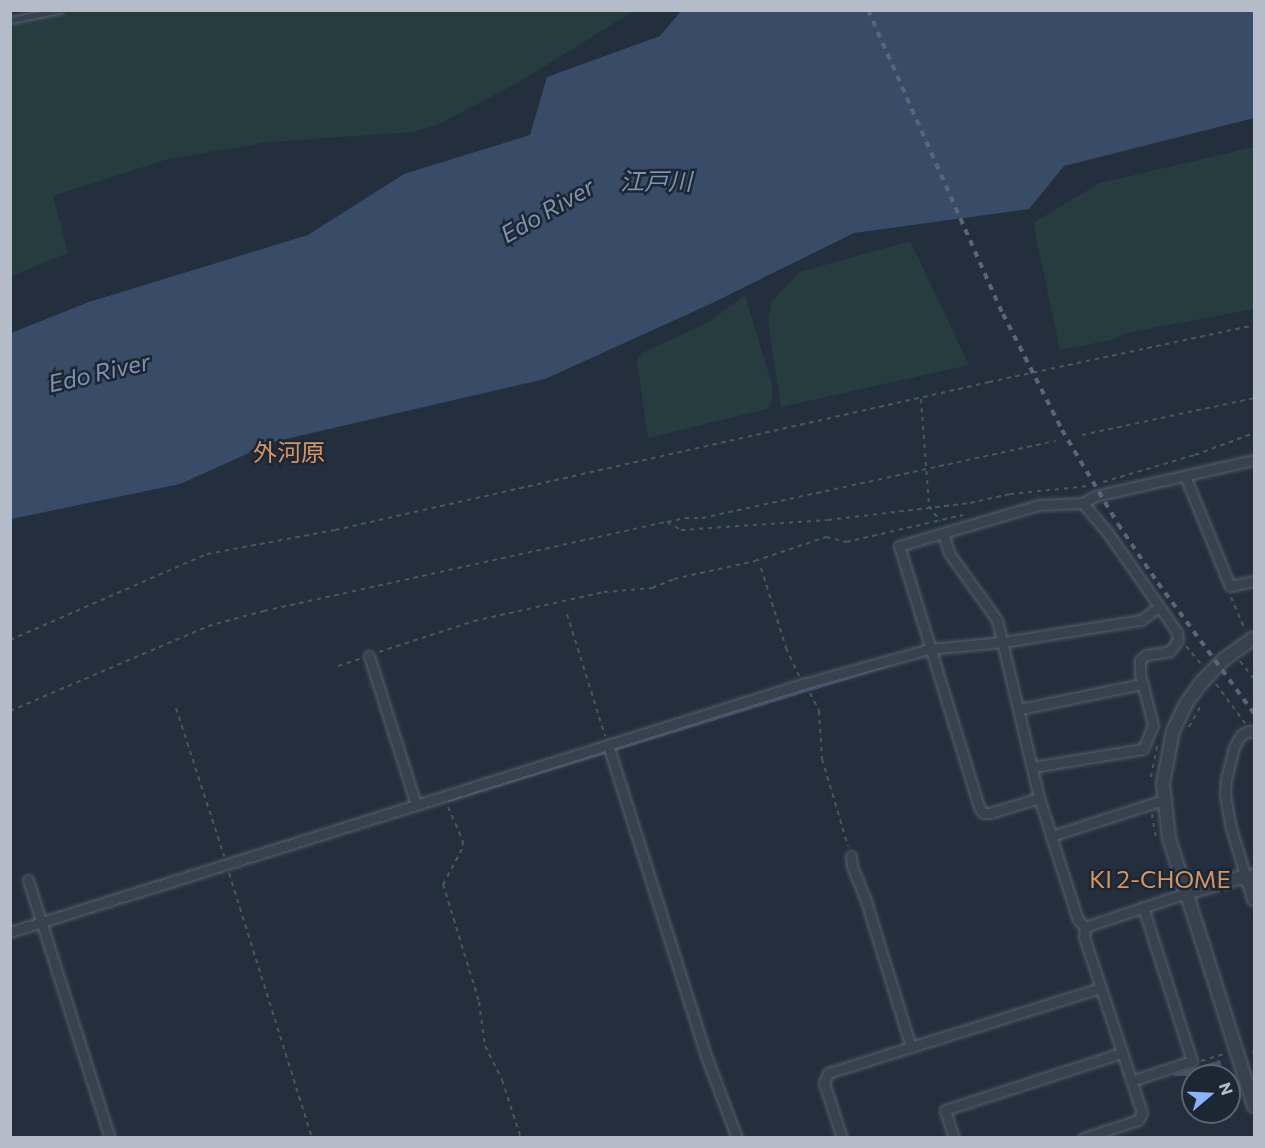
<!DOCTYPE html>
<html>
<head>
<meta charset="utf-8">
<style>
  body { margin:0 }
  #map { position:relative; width:1265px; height:1148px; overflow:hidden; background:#242f3e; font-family:Commissioner,"Noto Sans JP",sans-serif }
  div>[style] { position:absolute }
  .green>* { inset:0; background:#263c3f }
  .water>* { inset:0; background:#394c67 }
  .stream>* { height:4px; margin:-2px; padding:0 2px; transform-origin:2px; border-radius:2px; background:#394c67 }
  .building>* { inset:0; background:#455162 }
  .path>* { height:2px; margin-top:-1px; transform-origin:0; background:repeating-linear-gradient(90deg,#44595c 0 4.5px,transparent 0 9px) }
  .roads { filter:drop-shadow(0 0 2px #565f6c) drop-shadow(0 0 2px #565f6c) }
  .service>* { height:4.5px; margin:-2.25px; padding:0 2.25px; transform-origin:2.25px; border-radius:2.25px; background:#38414e }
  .minor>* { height:9px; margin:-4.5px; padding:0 4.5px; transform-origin:4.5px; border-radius:4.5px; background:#38414e }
  .tertiary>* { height:12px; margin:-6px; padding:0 6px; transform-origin:6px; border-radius:6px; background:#38414e }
  .rail>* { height:4px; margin-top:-2px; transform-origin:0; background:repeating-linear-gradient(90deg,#5a6575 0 6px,transparent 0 12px) }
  span { translate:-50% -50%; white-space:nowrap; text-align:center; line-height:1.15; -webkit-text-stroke:5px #1d2633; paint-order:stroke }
  .water-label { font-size:24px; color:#7c92b1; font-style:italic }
  .neighbourhood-label { font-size:24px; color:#d59563 }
  .frame { position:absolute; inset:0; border:12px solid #b4bcc9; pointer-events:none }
  .north { position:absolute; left:1181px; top:1064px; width:60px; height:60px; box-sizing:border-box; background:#1d2633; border:2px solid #59626f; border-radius:50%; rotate:71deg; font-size:16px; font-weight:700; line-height:24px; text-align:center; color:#b4bcc9 }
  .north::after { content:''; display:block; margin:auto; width:21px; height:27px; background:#8ab4f8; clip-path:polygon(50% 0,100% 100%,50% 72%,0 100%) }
</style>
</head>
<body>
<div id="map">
  <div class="green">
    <div style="clip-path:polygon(40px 10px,634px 11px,519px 82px,437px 125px,413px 132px,269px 142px,168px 159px,53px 196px,68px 253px,11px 276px,11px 15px)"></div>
    <div style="clip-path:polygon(1254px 147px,1254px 309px,1126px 333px,1111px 340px,1060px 350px,1033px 223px,1100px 183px)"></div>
    <div style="clip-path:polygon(910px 241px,969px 365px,781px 407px,768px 321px,772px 301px,800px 272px)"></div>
    <div style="clip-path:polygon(745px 295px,772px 385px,772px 400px,767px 409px,648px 438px,637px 361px,642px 353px,709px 322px)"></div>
  </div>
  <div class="water">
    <div style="clip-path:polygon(681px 11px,1254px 11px,1254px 118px,1064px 166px,1029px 209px,854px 233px,708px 305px,545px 379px,273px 442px,180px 484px,11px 519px,11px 333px,89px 302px,308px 235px,404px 174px,530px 135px,547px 77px,660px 36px)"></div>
  </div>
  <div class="stream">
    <div style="left:449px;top:800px;width:460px;rotate:-17.1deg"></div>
  </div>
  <div class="building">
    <div style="clip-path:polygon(1220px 1060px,1224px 1076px,1174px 1076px,1174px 1074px)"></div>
  </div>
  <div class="path">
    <div style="left:921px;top:399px;width:107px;rotate:85.7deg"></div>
    <div style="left:929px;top:506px;width:19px;rotate:54deg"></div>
    <div style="left:1082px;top:435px;width:176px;rotate:-12.1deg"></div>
    <div style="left:1103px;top:482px;width:96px;rotate:-16.4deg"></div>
    <div style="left:1195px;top:455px;width:63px;rotate:-20.4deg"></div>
    <div style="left:667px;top:522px;width:18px;rotate:-13deg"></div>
    <div style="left:685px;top:518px;width:17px"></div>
    <div style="left:702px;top:518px;width:362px;rotate:-12.3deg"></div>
    <div style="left:761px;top:568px;width:84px;rotate:72.6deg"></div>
    <div style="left:786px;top:648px;width:31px;rotate:65deg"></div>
    <div style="left:1231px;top:597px;width:36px;rotate:67deg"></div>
    <div style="left:567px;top:614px;width:128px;rotate:72.7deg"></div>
    <div style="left:10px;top:640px;width:215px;rotate:-23.6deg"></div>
    <div style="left:207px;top:554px;width:130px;rotate:-10.6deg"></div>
    <div style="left:335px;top:530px;width:671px;rotate:-12.75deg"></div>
    <div style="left:989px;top:382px;width:271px;rotate:-12.1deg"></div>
    <div style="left:1186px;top:646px;width:23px;rotate:50deg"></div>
    <div style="left:379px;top:652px;width:100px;rotate:-18.1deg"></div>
    <div style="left:474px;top:621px;width:133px;rotate:-12.6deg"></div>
    <div style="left:604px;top:592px;width:48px;rotate:-4.8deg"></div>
    <div style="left:652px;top:588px;width:24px;rotate:-22deg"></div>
    <div style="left:674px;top:579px;width:83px;rotate:-12.5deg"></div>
    <div style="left:755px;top:561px;width:75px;rotate:-18.7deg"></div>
    <div style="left:826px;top:537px;width:21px;rotate:14deg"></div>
    <div style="left:846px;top:542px;width:120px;rotate:-13deg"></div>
    <div style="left:1240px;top:661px;width:23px;rotate:52deg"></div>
    <div style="left:338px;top:666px;width:23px;rotate:-18deg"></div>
    <div style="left:1216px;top:684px;width:49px;rotate:53.4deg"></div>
    <div style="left:810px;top:693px;width:20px;rotate:63deg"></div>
    <div style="left:819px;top:711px;width:48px;rotate:86.4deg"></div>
    <div style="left:822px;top:759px;width:91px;rotate:73.4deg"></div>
    <div style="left:176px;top:708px;width:156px;rotate:72deg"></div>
    <div style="left:10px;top:711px;width:215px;rotate:-23.2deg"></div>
    <div style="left:208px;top:626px;width:58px;rotate:-15deg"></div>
    <div style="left:264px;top:611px;width:413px;rotate:-12.5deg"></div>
    <div style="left:667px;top:522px;width:16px;rotate:30deg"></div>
    <div style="left:681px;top:530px;width:147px;rotate:-3.9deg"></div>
    <div style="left:828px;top:520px;width:143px;rotate:-6.8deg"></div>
    <div style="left:970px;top:503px;width:41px;rotate:-12.7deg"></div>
    <div style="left:1010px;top:494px;width:79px;rotate:-5.8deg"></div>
    <div style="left:1189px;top:727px;width:26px;rotate:-61deg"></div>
    <div style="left:1151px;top:777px;width:33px;rotate:-79deg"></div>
    <div style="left:448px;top:807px;width:37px;rotate:66deg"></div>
    <div style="left:463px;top:841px;width:8px;rotate:97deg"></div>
    <div style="left:462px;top:849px;width:40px;rotate:118deg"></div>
    <div style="left:443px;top:884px;width:123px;rotate:73deg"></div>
    <div style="left:479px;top:1002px;width:44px;rotate:82.2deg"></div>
    <div style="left:485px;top:1046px;width:38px;rotate:63deg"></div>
    <div style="left:502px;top:1080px;width:61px;rotate:71.9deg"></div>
    <div style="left:1152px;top:814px;width:24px;rotate:81deg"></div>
    <div style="left:229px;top:873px;width:278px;rotate:72.6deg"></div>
    <div style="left:1252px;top:1052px;width:2px;rotate:-27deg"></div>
    <div style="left:1201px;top:1061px;width:24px;rotate:-17deg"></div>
  </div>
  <div class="roads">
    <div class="service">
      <div style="left:10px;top:20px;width:51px;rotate:-11.3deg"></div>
    </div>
    <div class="minor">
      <div style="left:1185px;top:476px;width:119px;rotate:67.8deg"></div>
      <div style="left:1230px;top:586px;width:25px;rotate:-12deg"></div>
      <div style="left:943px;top:533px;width:21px;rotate:73deg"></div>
      <div style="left:949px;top:553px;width:82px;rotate:54.4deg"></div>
      <div style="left:997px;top:620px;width:183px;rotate:76.7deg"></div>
      <div style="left:1039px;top:798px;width:40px;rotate:72deg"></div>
      <div style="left:369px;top:656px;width:155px;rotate:72.4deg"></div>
      <div style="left:1020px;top:709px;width:125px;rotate:-11.6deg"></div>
      <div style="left:1254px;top:732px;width:6px;rotate:-171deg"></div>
      <div style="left:1248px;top:731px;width:8px;rotate:150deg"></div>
      <div style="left:1241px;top:735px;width:14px;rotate:120deg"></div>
      <div style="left:1234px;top:747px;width:33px;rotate:104deg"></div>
      <div style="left:1226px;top:779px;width:16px;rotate:94deg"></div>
      <div style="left:1225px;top:795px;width:34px;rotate:80deg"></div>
      <div style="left:1231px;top:828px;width:52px;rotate:73.3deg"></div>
      <div style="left:1246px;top:878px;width:9px;rotate:-32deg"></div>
      <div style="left:608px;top:745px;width:326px;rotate:72.5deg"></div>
      <div style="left:706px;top:1056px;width:88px;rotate:69.3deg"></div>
      <div style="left:1033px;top:767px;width:111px;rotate:-9.3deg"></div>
      <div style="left:1143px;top:749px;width:26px;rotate:-67deg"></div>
      <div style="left:1153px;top:725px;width:53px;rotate:-104.3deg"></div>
      <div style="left:1140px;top:674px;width:14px;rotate:-90deg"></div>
      <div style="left:1140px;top:660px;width:8px;rotate:-40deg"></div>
      <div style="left:1146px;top:655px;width:24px;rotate:-9deg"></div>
      <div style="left:1170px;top:651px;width:14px;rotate:-54deg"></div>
      <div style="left:1178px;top:640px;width:8px;rotate:-97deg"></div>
      <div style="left:1177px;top:632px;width:121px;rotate:-124.9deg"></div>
      <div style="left:1108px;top:533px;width:39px;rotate:-130deg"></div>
      <div style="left:1039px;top:798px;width:51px;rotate:163deg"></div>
      <div style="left:990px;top:813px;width:7px;rotate:180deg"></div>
      <div style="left:983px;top:813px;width:7px;rotate:-124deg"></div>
      <div style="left:979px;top:807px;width:273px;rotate:-107deg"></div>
      <div style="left:899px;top:546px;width:145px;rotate:-16.4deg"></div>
      <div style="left:1038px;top:505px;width:45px;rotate:-2.5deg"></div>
      <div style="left:1083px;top:503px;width:14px;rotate:-30deg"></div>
      <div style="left:1095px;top:496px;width:163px;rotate:-12.8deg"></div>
      <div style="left:851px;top:856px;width:10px;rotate:84deg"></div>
      <div style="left:852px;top:866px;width:38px;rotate:68deg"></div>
      <div style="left:866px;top:901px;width:153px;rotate:72.9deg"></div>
      <div style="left:911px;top:1047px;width:199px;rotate:-17.3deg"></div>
      <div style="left:28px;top:880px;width:271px;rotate:72.4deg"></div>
      <div style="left:1085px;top:927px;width:10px;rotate:-135deg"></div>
      <div style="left:1078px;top:920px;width:88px;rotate:-107.8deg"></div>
      <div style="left:1051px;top:836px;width:118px;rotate:-17.8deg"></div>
      <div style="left:10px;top:932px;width:831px;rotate:-17.37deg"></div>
      <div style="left:803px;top:684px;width:131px;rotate:-15.5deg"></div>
      <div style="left:929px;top:649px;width:74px;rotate:-5.4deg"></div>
      <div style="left:1003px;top:642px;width:140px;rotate:-9.1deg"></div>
      <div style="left:1141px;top:620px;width:21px;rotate:-37deg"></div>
      <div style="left:1131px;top:1081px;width:64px;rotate:-18.2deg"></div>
      <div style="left:1192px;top:1061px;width:162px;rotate:-107.7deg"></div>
      <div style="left:842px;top:1138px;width:58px;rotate:-108.1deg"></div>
      <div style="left:824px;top:1083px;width:11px;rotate:-68deg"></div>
      <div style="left:828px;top:1073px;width:87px;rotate:-17.4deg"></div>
      <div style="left:954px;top:1138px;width:29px;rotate:-108deg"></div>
      <div style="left:945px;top:1110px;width:186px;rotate:-17.9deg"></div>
      <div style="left:1083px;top:1138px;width:58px;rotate:-18.1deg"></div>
      <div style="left:1138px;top:1120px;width:8px;rotate:-60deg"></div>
      <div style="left:1142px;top:1113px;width:185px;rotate:-108.2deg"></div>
      <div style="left:1084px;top:937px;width:10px;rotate:-84deg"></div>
      <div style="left:1085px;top:927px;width:107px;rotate:-18.6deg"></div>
    </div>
    <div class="tertiary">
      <div style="left:1254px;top:638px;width:37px;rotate:145deg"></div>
      <div style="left:1224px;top:659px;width:33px;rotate:134deg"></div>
      <div style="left:1201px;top:683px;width:26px;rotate:126deg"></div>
      <div style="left:1186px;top:704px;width:30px;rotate:116deg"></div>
      <div style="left:1173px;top:731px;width:54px;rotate:100.7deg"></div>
      <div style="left:1163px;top:784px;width:54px;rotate:83.7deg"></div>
      <div style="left:1169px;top:838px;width:281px;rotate:72.4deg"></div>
      <div style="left:1186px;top:893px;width:58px;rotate:-15.9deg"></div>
      <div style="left:1242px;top:877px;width:9px;rotate:36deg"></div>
      <div style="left:1249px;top:882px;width:18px;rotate:74deg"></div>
    </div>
  </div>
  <div class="rail">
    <div style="left:868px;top:10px;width:333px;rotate:66.1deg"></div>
    <div style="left:1003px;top:314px;width:130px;rotate:63deg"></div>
    <div style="left:1062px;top:430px;width:109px;rotate:59.2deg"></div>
    <div style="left:1118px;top:524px;width:71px;rotate:55.9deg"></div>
    <div style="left:1158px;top:583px;width:162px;rotate:53.6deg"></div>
  </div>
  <div class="water-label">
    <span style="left:656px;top:181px">江戸川</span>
    <span style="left:547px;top:210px;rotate:-30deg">Edo River</span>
    <span style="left:99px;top:372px;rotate:-13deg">Edo River</span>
  </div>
  <div class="neighbourhood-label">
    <span style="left:289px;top:452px">外河原</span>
    <span style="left:1160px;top:879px">KI 2-CHOME</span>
  </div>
  <div class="frame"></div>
  <div class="north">N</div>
</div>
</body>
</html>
